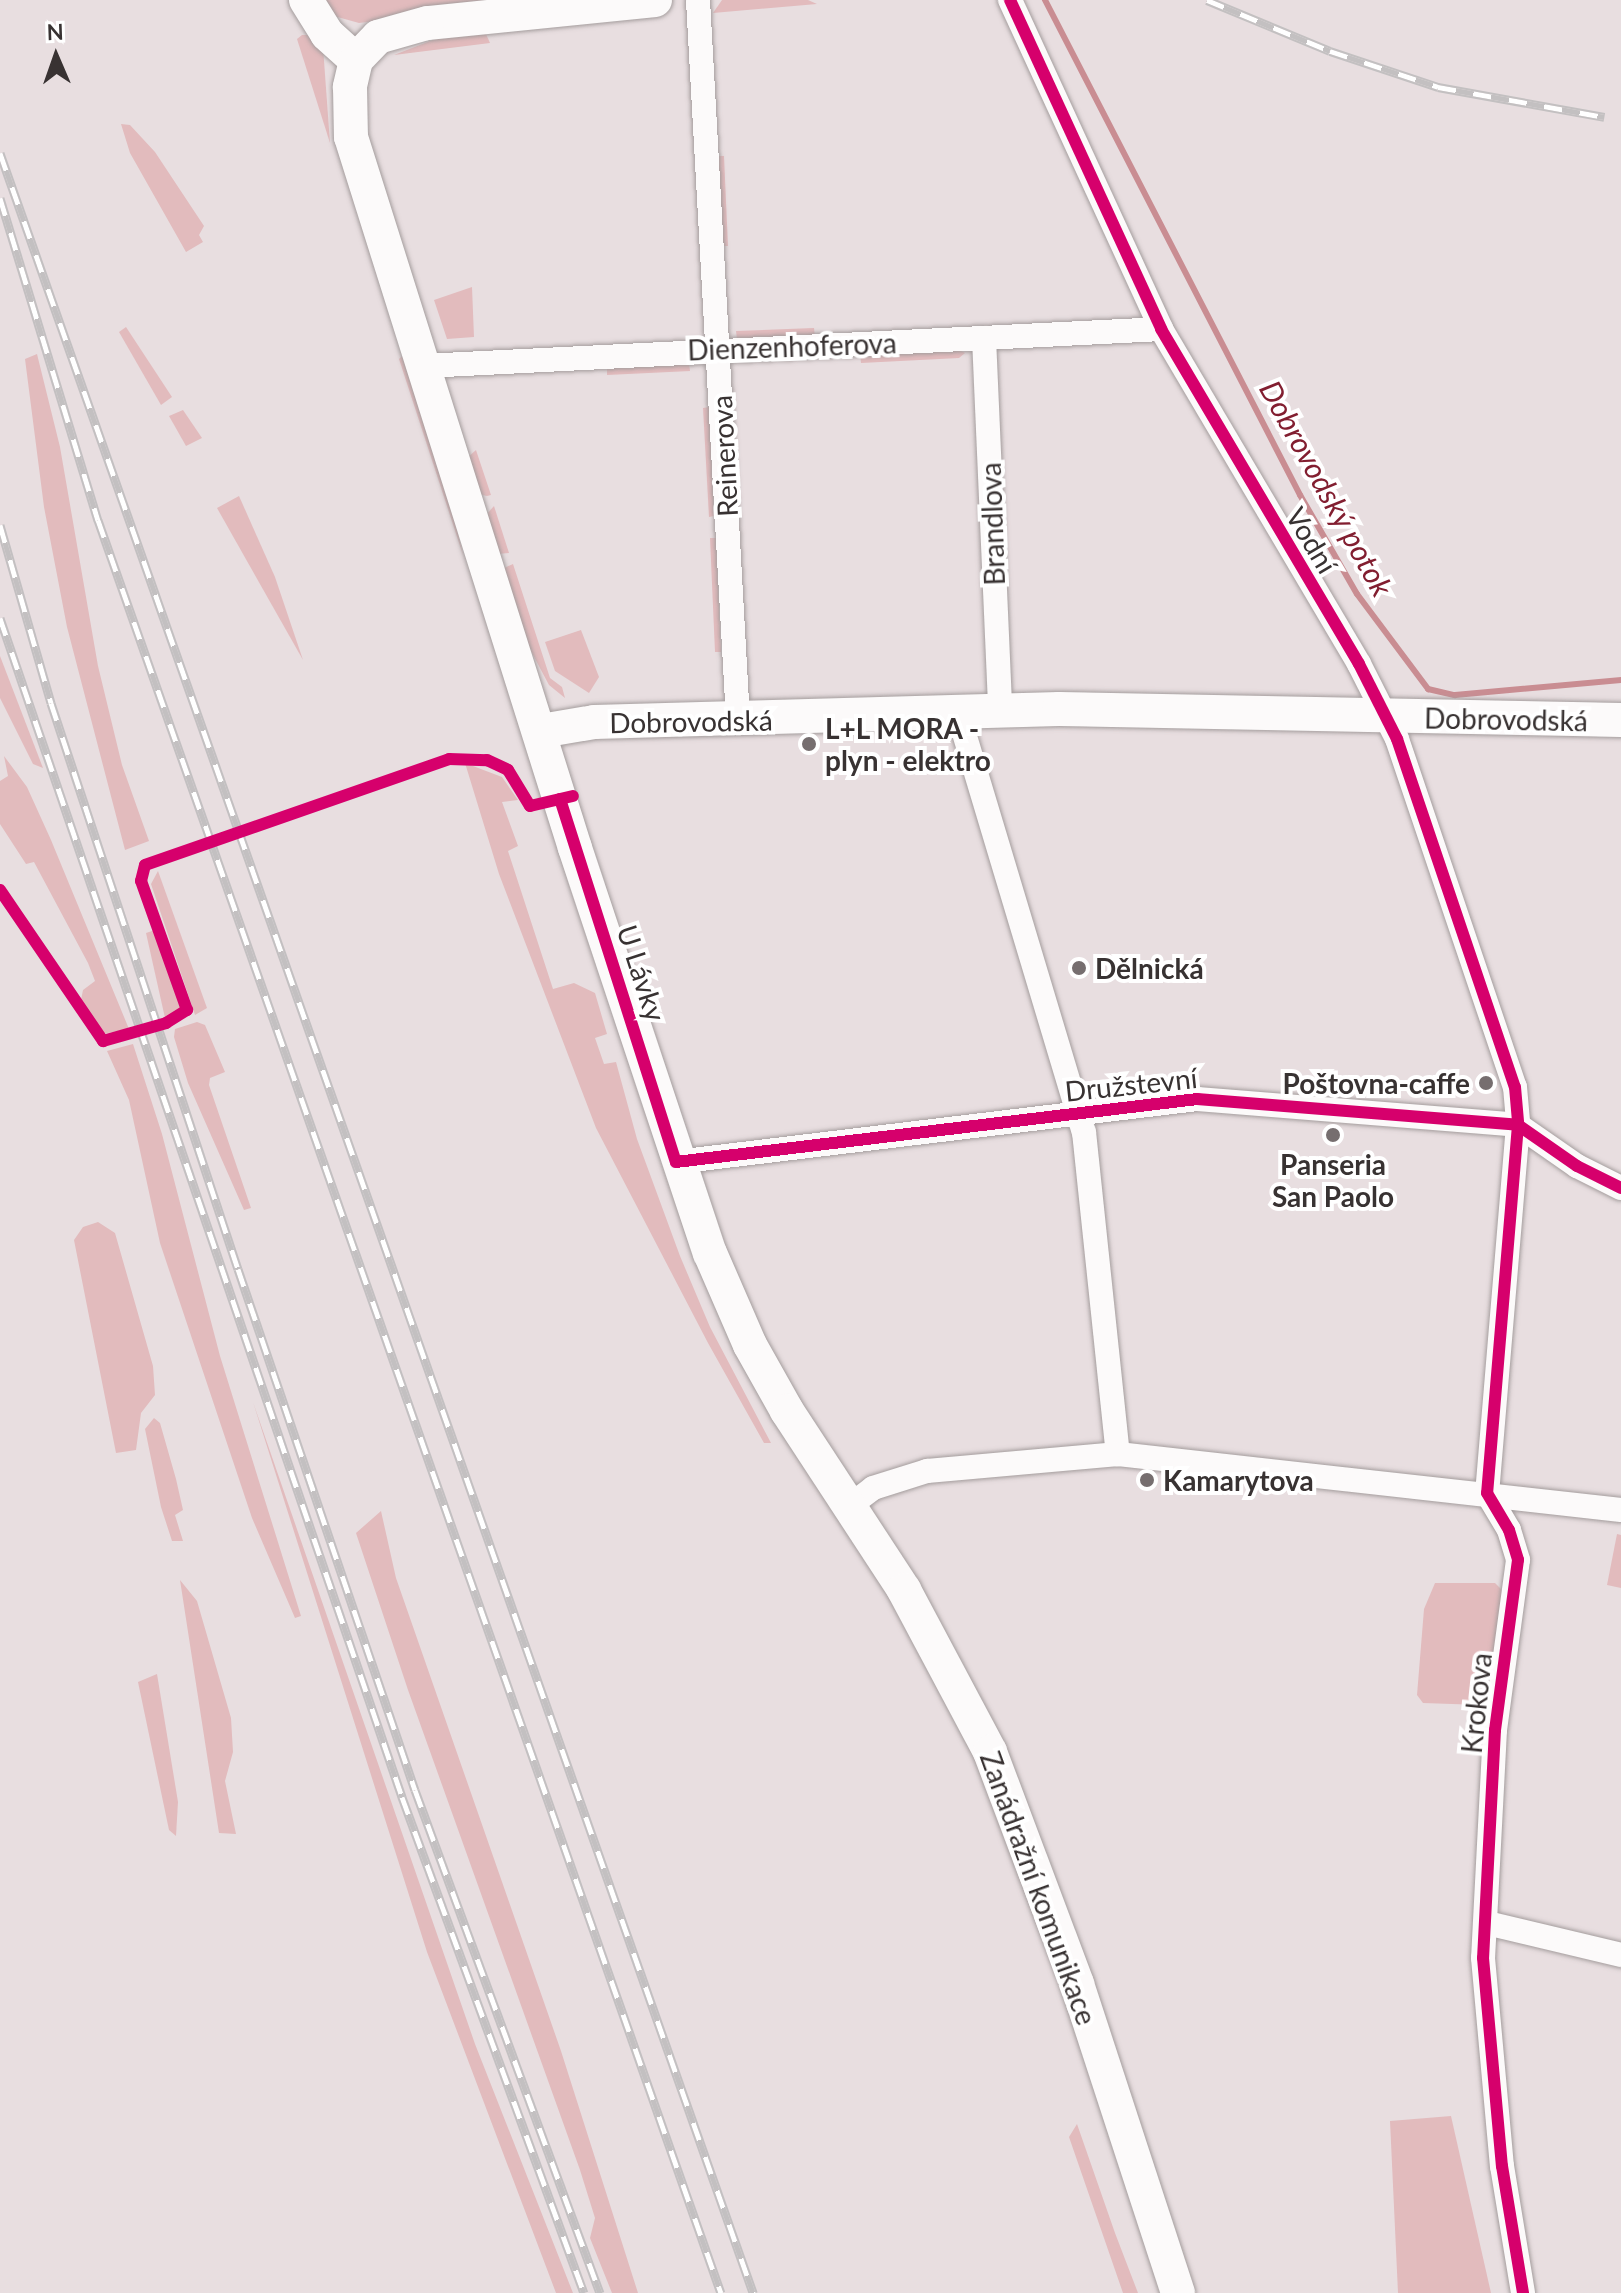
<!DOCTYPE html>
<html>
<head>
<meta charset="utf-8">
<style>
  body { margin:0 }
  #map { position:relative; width:1621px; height:2293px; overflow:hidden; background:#e8dee0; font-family:Lato,sans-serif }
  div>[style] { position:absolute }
  .green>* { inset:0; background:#e2bbbd }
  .stream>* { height:6px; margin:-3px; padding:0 3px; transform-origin:3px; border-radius:3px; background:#c98d92 }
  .roads { filter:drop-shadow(0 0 2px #a49d9d) drop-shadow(0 0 2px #a49d9d) }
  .street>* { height:24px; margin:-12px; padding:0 12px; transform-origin:12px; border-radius:12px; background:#fcfafa }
  .secondary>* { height:34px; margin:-17px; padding:0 17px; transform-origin:17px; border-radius:17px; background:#fcfafa }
  .rail>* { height:9px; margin-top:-4.5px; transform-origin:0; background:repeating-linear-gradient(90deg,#fff 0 18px,#c3c0c1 0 36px); box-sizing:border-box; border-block:2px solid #c3c0c1 }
  .cycleway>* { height:12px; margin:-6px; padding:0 6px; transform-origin:6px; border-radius:6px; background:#d6006c }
  .dots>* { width:22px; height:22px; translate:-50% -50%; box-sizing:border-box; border:4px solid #fff; border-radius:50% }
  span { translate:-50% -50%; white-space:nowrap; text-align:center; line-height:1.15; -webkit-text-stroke:8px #fff; paint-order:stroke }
  .street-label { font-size:28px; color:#383232 }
  .poi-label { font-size:28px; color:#383232; font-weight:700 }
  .left { translate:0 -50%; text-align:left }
  .right { translate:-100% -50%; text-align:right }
  .water-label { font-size:30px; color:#821e30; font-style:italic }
  .north { position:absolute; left:16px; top:16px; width:80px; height:80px; -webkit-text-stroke:6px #fff; paint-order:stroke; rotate:358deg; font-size:22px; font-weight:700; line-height:32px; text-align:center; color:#383232 }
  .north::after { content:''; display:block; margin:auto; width:28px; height:36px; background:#383232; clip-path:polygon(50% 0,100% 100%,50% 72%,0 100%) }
</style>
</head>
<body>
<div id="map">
  <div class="green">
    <div style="clip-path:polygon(324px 0,544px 0,359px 23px,334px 16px)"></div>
    <div style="clip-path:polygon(722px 0,808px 0,817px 4px,713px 13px)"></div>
    <div style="clip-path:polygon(486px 34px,490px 43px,394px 55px,443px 36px)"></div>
    <div style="clip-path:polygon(302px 35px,311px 35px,323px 47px,330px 143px,297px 39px)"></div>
    <div style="clip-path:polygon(121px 124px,130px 125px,155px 152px,204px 226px,199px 235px,203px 242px,186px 252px,130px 153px)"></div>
    <div style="clip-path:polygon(718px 156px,724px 156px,728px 246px,722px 246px)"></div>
    <div style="clip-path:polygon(472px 287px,474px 337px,447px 339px,434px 300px)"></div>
    <div style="clip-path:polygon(126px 327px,172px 397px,161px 405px,119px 332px)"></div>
    <div style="clip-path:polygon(814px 328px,815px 337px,737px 339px,736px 331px)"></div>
    <div style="clip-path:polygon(959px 350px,965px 353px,959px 358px,861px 363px,860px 354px)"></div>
    <div style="clip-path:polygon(37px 354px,60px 447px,98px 666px,122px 765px,149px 841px,125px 850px,67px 627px,44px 507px,25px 359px)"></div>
    <div style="clip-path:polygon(403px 355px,453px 512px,463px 555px,399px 359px)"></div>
    <div style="clip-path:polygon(689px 363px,690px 371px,607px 375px,607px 366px)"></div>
    <div style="clip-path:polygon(709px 407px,714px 516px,709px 517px,703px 408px)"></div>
    <div style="clip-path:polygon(183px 410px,202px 438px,186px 446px,169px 416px)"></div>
    <div style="clip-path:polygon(476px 450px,491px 495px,487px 496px,478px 494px,467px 458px)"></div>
    <div style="clip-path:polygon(239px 496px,275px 577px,303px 660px,217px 508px)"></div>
    <div style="clip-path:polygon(494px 506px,509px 553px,497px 554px,485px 516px)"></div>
    <div style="clip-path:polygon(710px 538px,716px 538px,721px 652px,715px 652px)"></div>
    <div style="clip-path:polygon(513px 564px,550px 678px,562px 687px,565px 698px,549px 685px,522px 634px,504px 568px)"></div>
    <div style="clip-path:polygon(581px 630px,599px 677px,589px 693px,555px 671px,545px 642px)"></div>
    <div style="clip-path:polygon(0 656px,43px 768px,33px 764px,0 698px)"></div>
    <div style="clip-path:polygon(4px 756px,27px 787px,51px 840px,129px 1029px,102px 1034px,81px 1000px,83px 990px,95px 981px,88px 963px,34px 862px,26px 864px,0 824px,0 781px,8px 776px)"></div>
    <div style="clip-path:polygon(465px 763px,502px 777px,518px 800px,502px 802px,518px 846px,508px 851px,553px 989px,574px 983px,595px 993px,607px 1034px,595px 1038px,604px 1064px,616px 1062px,637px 1139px,680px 1256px,710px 1327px,771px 1443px,764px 1443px,708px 1343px,596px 1128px,499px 874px)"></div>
    <div style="clip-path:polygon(158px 871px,207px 1008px,195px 1015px,151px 884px)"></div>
    <div style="clip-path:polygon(155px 930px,181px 1009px,165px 1018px,146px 933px)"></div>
    <div style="clip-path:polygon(197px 1022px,205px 1025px,225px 1072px,210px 1078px,209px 1085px,251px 1208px,244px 1210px,188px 1083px,174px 1037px,175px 1029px)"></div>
    <div style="clip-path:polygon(133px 1044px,162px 1134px,220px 1356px,301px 1616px,295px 1618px,252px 1518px,160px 1243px,129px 1100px,107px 1051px)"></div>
    <div style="clip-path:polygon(98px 1222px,115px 1233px,153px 1366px,155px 1395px,141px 1413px,136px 1450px,116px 1453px,74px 1240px,83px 1227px)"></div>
    <div style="clip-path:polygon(253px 1402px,475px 2044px,573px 2293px,556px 2293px,427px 1952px)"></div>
    <div style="clip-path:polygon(154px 1418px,160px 1423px,176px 1479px,183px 1510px,175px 1515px,183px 1541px,172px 1541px,161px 1507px,145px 1429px)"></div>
    <div style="clip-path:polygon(381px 1511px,396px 1578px,561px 2051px,638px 2293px,612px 2293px,590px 2238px,595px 2218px,580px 2170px,408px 1690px,356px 1533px)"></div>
    <div style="clip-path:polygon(1617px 1534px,1621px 1535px,1621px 1588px,1607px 1585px)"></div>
    <div style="clip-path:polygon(180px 1580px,197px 1601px,231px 1718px,233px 1752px,225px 1781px,236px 1834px,219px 1833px)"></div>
    <div style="clip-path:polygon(1435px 1583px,1495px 1583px,1503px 1591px,1488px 1698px,1481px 1705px,1423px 1703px,1417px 1695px,1424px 1609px)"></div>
    <div style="clip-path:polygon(157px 1674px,178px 1802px,176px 1836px,169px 1830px,138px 1682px)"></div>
    <div style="clip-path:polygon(1451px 2116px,1491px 2293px,1398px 2293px,1390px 2121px)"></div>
    <div style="clip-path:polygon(1077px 2124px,1115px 2233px,1138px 2293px,1123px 2293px,1069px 2137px)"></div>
  </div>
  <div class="stream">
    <div style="left:1045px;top:0;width:557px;rotate:62.74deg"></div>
    <div style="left:1300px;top:495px;width:114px;rotate:60.1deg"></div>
    <div style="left:1357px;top:594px;width:119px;rotate:53.2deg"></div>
    <div style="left:1428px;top:689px;width:28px;rotate:13deg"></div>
    <div style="left:1455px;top:695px;width:167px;rotate:-5.2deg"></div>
  </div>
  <div class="roads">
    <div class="street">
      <div style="left:698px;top:0;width:722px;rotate:86.82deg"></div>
      <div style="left:1010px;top:0;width:362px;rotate:65.3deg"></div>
      <div style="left:1161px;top:329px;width:389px;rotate:59.4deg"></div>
      <div style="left:1359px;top:664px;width:84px;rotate:63.1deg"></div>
      <div style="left:1397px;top:739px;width:367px;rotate:71.3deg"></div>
      <div style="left:1515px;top:1087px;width:38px;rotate:85deg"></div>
      <div style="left:1518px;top:1125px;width:369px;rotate:94.8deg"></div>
      <div style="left:1487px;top:1493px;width:43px;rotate:59.3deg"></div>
      <div style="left:1509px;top:1530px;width:31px;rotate:73deg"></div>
      <div style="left:1518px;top:1560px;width:172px;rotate:97.7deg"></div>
      <div style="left:1495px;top:1730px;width:228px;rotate:93deg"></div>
      <div style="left:1483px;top:1958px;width:209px;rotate:84.8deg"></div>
      <div style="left:1502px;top:2166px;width:129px;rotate:80.6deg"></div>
      <div style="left:984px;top:338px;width:373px;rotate:87.5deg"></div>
      <div style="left:424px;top:366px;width:738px;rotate:-2.87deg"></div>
      <div style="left:958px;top:713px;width:438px;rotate:73.3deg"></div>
      <div style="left:1084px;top:1132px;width:324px;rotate:84deg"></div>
      <div style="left:676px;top:1162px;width:525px;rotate:-6.89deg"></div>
      <div style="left:1197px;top:1099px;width:322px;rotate:4.6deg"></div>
      <div style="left:1518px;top:1125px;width:72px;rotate:34.8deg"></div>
      <div style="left:1577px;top:1166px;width:49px;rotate:26.6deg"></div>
      <div style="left:852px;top:1504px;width:26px;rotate:-37deg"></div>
      <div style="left:873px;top:1488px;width:57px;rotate:-17.5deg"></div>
      <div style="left:927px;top:1471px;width:192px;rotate:-5.1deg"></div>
      <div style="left:1118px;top:1454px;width:506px;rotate:6.35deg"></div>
      <div style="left:1487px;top:1923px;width:138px;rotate:13.4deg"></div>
    </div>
    <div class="secondary">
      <div style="left:306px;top:0;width:40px;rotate:58deg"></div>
      <div style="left:327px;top:34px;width:39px;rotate:42deg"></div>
      <div style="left:655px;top:0;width:229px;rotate:174.2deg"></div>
      <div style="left:427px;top:23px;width:51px;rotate:164.1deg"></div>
      <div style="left:378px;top:37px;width:32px;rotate:134deg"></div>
      <div style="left:356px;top:60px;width:28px;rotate:103deg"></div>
      <div style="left:350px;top:87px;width:50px;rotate:88.9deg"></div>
      <div style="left:351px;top:137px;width:745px;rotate:72.51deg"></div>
      <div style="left:575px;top:848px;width:427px;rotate:71.6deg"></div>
      <div style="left:710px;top:1253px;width:100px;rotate:66.5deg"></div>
      <div style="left:750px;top:1345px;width:76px;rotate:60.7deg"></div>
      <div style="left:787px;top:1411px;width:214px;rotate:56.8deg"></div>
      <div style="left:904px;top:1590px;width:183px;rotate:62deg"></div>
      <div style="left:990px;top:1752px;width:248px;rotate:69.4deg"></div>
      <div style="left:1077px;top:1984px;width:325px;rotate:71.9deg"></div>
      <div style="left:541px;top:731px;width:54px;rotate:-9.6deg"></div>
      <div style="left:594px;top:722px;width:465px;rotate:-1.6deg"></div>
      <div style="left:1059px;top:709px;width:562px;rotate:1.12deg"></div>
    </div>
  </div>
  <div class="rail">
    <div style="left:1207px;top:0;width:133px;rotate:22.5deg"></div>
    <div style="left:1330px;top:51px;width:114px;rotate:18.4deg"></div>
    <div style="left:1438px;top:87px;width:169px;rotate:10.2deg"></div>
    <div style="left:0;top:153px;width:2269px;rotate:70.61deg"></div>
    <div style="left:0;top:198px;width:337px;rotate:73.1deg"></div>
    <div style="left:98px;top:520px;width:1879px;rotate:70.64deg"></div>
    <div style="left:0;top:525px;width:185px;rotate:74deg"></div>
    <div style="left:51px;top:703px;width:596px;rotate:71.72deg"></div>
    <div style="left:238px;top:1269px;width:550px;rotate:71.24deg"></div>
    <div style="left:415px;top:1790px;width:536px;rotate:69.81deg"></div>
    <div style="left:0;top:618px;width:1246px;rotate:71.17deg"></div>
    <div style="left:402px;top:1797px;width:528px;rotate:69.85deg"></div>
  </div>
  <div class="cycleway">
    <div style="left:1010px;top:0;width:362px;rotate:65.3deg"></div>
    <div style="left:1161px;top:329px;width:389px;rotate:59.4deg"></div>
    <div style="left:1359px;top:664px;width:84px;rotate:63.1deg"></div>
    <div style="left:1397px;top:739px;width:367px;rotate:71.3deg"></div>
    <div style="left:1515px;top:1087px;width:38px;rotate:85deg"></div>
    <div style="left:1518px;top:1125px;width:369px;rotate:94.8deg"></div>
    <div style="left:1487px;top:1493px;width:43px;rotate:59.3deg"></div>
    <div style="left:1509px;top:1530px;width:31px;rotate:73deg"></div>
    <div style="left:1518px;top:1560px;width:172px;rotate:97.7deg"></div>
    <div style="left:1495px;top:1730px;width:228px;rotate:93deg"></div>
    <div style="left:1483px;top:1958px;width:209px;rotate:84.8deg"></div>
    <div style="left:1502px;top:2166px;width:129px;rotate:80.6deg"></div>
    <div style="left:560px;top:799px;width:381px;rotate:72.3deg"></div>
    <div style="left:676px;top:1162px;width:525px;rotate:-6.89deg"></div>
    <div style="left:1197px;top:1099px;width:322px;rotate:4.6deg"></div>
    <div style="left:1518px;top:1125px;width:72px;rotate:34.8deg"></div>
    <div style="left:1577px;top:1166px;width:49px;rotate:26.6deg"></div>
    <div style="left:0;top:890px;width:183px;rotate:55.7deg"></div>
    <div style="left:103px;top:1041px;width:66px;rotate:-15.9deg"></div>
    <div style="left:166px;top:1023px;width:25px;rotate:-32deg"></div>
    <div style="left:187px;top:1010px;width:137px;rotate:-109.6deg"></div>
    <div style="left:141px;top:881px;width:16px;rotate:-76deg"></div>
    <div style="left:145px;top:865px;width:322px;rotate:-19.2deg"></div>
    <div style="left:449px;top:759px;width:38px;rotate:2deg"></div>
    <div style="left:487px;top:760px;width:23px;rotate:25deg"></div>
    <div style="left:508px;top:770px;width:42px;rotate:58.6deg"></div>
    <div style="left:530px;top:806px;width:44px;rotate:-13.1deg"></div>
  </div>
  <div class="dots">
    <div style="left:809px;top:744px;background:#766e6f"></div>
    <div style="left:1079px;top:968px;background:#766e6f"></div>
    <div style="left:1486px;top:1083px;background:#766e6f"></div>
    <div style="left:1333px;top:1135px;background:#766e6f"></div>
    <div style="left:1147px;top:1480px;background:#766e6f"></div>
  </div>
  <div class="street-label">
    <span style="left:792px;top:346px;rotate:-2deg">Dienzenhoferova</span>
    <span style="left:724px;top:456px;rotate:-93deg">Reinerova</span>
    <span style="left:992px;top:524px;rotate:-92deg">Brandlova</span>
    <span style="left:1312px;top:540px;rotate:59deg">Vodní</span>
    <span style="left:1506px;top:719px;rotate:1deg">Dobrovodská</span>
    <span style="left:691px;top:721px;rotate:-1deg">Dobrovodská</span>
    <span style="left:642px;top:973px;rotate:72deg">U Lávky</span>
    <span style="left:1131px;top:1084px;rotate:-6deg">Družstevní</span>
    <span style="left:1476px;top:1703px;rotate:-84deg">Krokova</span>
    <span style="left:1039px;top:1888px;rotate:70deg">Zanádražní komunikace</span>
  </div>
  <div class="poi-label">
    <span class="left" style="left:825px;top:744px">L+L MORA -<br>plyn - elektro</span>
    <span class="left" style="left:1095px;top:968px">Dělnická</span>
    <span class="right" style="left:1470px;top:1083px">Poštovna-caffe</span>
    <span style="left:1333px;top:1180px">Panseria<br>San Paolo</span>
    <span class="left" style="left:1163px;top:1480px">Kamarytova</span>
  </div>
  <div class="water-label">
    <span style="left:1327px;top:488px;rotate:61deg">Dobrovodský potok</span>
  </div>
  <div class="north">N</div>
</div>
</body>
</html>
